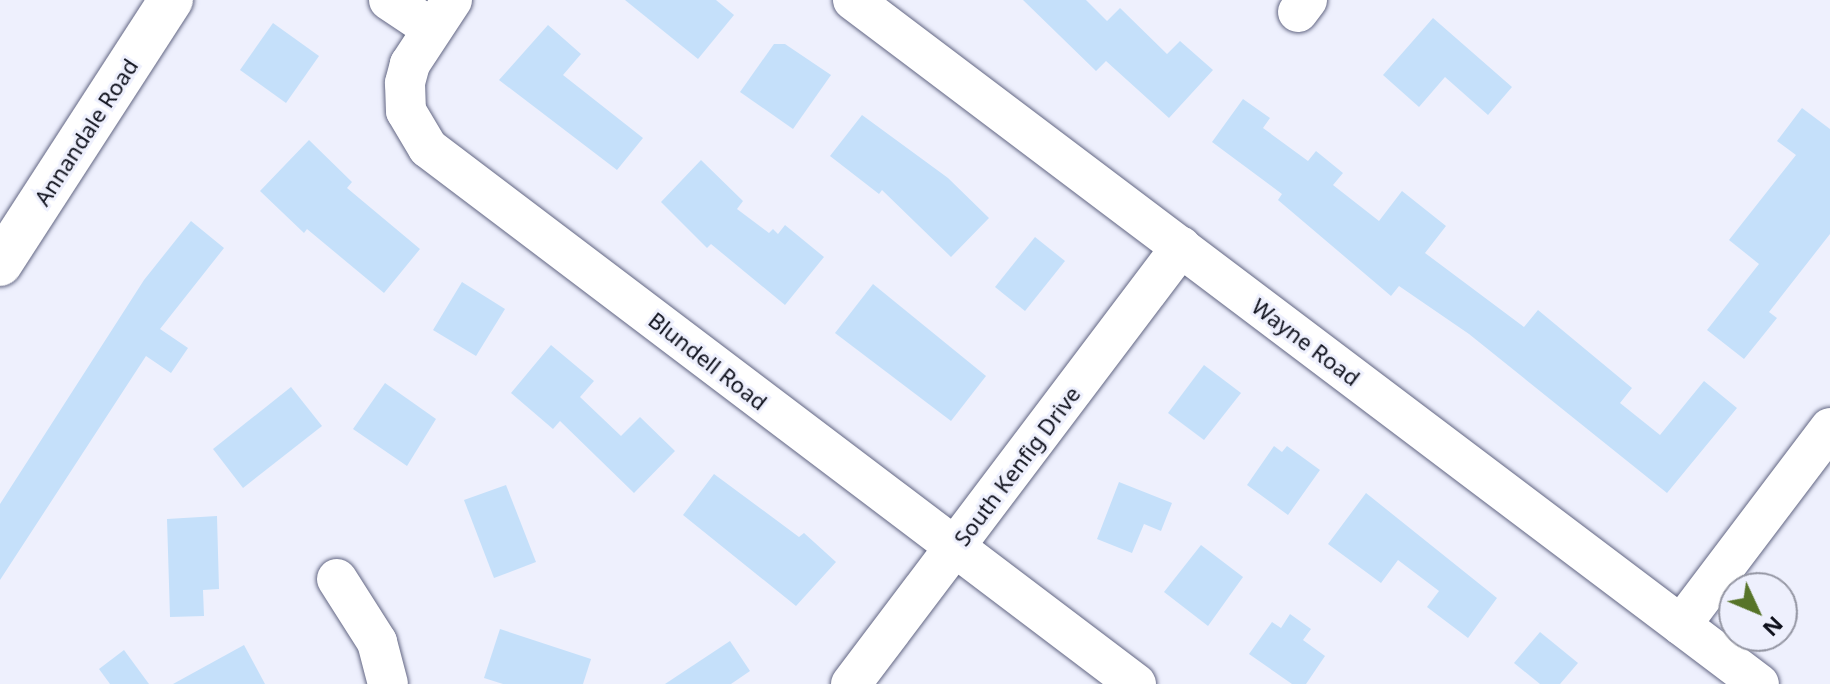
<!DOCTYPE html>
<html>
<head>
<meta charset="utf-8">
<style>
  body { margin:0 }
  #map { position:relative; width:1830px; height:684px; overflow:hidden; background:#eef0fd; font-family:"Noto Sans",sans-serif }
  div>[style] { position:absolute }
  .building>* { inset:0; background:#c5e0fa }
  .roads { filter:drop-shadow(0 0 2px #626683) drop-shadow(0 0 2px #626683) }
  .minor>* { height:40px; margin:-20px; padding:0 20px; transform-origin:20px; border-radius:20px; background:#fff }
  .major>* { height:44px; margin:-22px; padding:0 22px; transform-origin:22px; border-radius:22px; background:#fff }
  span { translate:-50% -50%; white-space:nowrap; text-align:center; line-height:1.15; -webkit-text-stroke:6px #eef0fd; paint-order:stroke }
  .street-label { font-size:22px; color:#0e101b }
  .north { position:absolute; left:1718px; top:572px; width:80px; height:80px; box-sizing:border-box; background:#eef0fd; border:2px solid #9496a3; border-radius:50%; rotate:134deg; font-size:22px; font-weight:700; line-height:32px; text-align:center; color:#0e101b }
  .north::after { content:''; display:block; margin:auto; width:28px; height:36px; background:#577429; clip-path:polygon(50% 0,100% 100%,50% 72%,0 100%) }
</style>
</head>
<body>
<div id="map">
  <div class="building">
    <div style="clip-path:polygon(625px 0,716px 0,734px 15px,698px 59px)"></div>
    <div style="clip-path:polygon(1023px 0,1086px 0,1107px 21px,1120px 8px,1167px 54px,1180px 41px,1213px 70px,1169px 118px,1106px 61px,1096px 71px)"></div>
    <div style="clip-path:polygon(1433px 18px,1512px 87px,1488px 115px,1445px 77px,1419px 107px,1383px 75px)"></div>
    <div style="clip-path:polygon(273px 23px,319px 56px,286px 103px,240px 70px)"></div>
    <div style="clip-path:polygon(548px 25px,581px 54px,563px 75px,643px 138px,617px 170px,499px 80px)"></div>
    <div style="clip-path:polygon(774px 44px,785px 44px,831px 75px,793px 129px,740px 92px)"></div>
    <div style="clip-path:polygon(1243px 99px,1270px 118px,1263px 128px,1308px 161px,1316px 151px,1343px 173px,1333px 185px,1379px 221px,1402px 191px,1446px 226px,1425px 253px,1524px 327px,1538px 310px,1632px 388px,1620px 403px,1660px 435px,1704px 381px,1737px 408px,1667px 493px,1469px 334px,1399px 286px,1391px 296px,1278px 200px,1282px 194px,1212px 142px)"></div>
    <div style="clip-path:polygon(1802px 108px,1830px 129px,1830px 234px,1769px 312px,1777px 318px,1744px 359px,1707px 330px,1759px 264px,1729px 240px,1796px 155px,1777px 141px)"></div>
    <div style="clip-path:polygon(862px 115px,948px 178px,989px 218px,951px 257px,882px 190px,879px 194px,830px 156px)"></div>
    <div style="clip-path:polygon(309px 140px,352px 182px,347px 188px,420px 249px,384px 293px,307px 229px,304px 233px,260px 191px)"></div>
    <div style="clip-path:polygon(701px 160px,743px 201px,737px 209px,769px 233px,773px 229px,778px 234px,785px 225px,824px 257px,785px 305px,711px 244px,707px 248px,661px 202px)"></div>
    <div style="clip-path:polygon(191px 221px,224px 248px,160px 329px,188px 348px,171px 373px,146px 356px,0 580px,0 504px,144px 280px)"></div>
    <div style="clip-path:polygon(1035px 237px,1065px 261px,1025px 311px,995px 287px)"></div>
    <div style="clip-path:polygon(462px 282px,505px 309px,476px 356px,433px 330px)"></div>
    <div style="clip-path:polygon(873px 284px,986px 376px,951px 421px,835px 333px)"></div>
    <div style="clip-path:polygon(551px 345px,594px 381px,580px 397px,621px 436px,640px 417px,675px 451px,634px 493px,560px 421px,553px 429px,511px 393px)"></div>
    <div style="clip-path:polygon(1204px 365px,1241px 393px,1204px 440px,1168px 413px)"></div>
    <div style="clip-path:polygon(385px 383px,436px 419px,407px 466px,353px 429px)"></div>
    <div style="clip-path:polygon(291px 387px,322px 426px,243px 488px,213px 449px)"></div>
    <div style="clip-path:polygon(1274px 446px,1282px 452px,1287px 446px,1320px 470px,1288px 515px,1247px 485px)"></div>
    <div style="clip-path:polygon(714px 474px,799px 537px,804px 533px,836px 562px,796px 606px,683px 515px)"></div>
    <div style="clip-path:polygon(1119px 482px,1172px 503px,1161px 531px,1144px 524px,1132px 553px,1097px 539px)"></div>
    <div style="clip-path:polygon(506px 485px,536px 562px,494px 578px,464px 500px)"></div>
    <div style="clip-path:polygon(1366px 493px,1497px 598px,1468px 638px,1427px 607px,1439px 591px,1398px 560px,1381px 583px,1328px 544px)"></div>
    <div style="clip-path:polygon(217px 516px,219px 589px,203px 590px,204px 616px,170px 617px,167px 519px)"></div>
    <div style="clip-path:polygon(1201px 545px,1243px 577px,1208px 626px,1164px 592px)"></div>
    <div style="clip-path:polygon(1290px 614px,1311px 629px,1303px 640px,1325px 656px,1306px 684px,1292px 684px,1249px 654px,1272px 622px,1281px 628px)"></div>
    <div style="clip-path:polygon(500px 629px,591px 659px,583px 684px,503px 684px,484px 678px)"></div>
    <div style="clip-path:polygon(1540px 632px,1578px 663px,1560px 684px,1540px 684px,1514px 663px)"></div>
    <div style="clip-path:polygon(730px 641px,750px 671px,731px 684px,665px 684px)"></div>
    <div style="clip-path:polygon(244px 645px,265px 684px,173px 684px)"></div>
    <div style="clip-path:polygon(124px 650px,149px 684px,110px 684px,99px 669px)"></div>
  </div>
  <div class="roads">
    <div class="minor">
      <div style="left:389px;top:0;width:50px;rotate:33.7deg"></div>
      <div style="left:452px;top:0;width:77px;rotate:123.3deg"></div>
      <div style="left:410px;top:64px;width:20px;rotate:105deg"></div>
      <div style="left:405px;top:83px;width:28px;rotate:88deg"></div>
      <div style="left:406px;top:111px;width:43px;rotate:59.3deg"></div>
      <div style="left:428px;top:148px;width:888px;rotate:37.13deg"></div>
      <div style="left:853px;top:0;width:1135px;rotate:37.05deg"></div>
      <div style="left:1298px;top:12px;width:15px;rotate:-53deg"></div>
      <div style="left:337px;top:579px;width:75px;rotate:57.6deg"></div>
      <div style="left:377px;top:642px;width:43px;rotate:75.3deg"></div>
      <div style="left:1681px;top:625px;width:247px;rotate:-52.9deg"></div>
      <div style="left:851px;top:684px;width:548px;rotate:-52.94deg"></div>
    </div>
    <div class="major">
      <div style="left:0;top:264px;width:315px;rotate:-57.1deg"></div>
    </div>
  </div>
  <div class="street-label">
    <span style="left:86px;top:132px;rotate:-57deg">Annandale Road</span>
    <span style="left:1306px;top:342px;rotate:37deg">Wayne Road</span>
    <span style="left:708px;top:361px;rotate:38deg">Blundell Road</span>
    <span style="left:1017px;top:466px;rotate:-53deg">South Kenfig Drive</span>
  </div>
  <div class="north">N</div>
</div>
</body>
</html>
